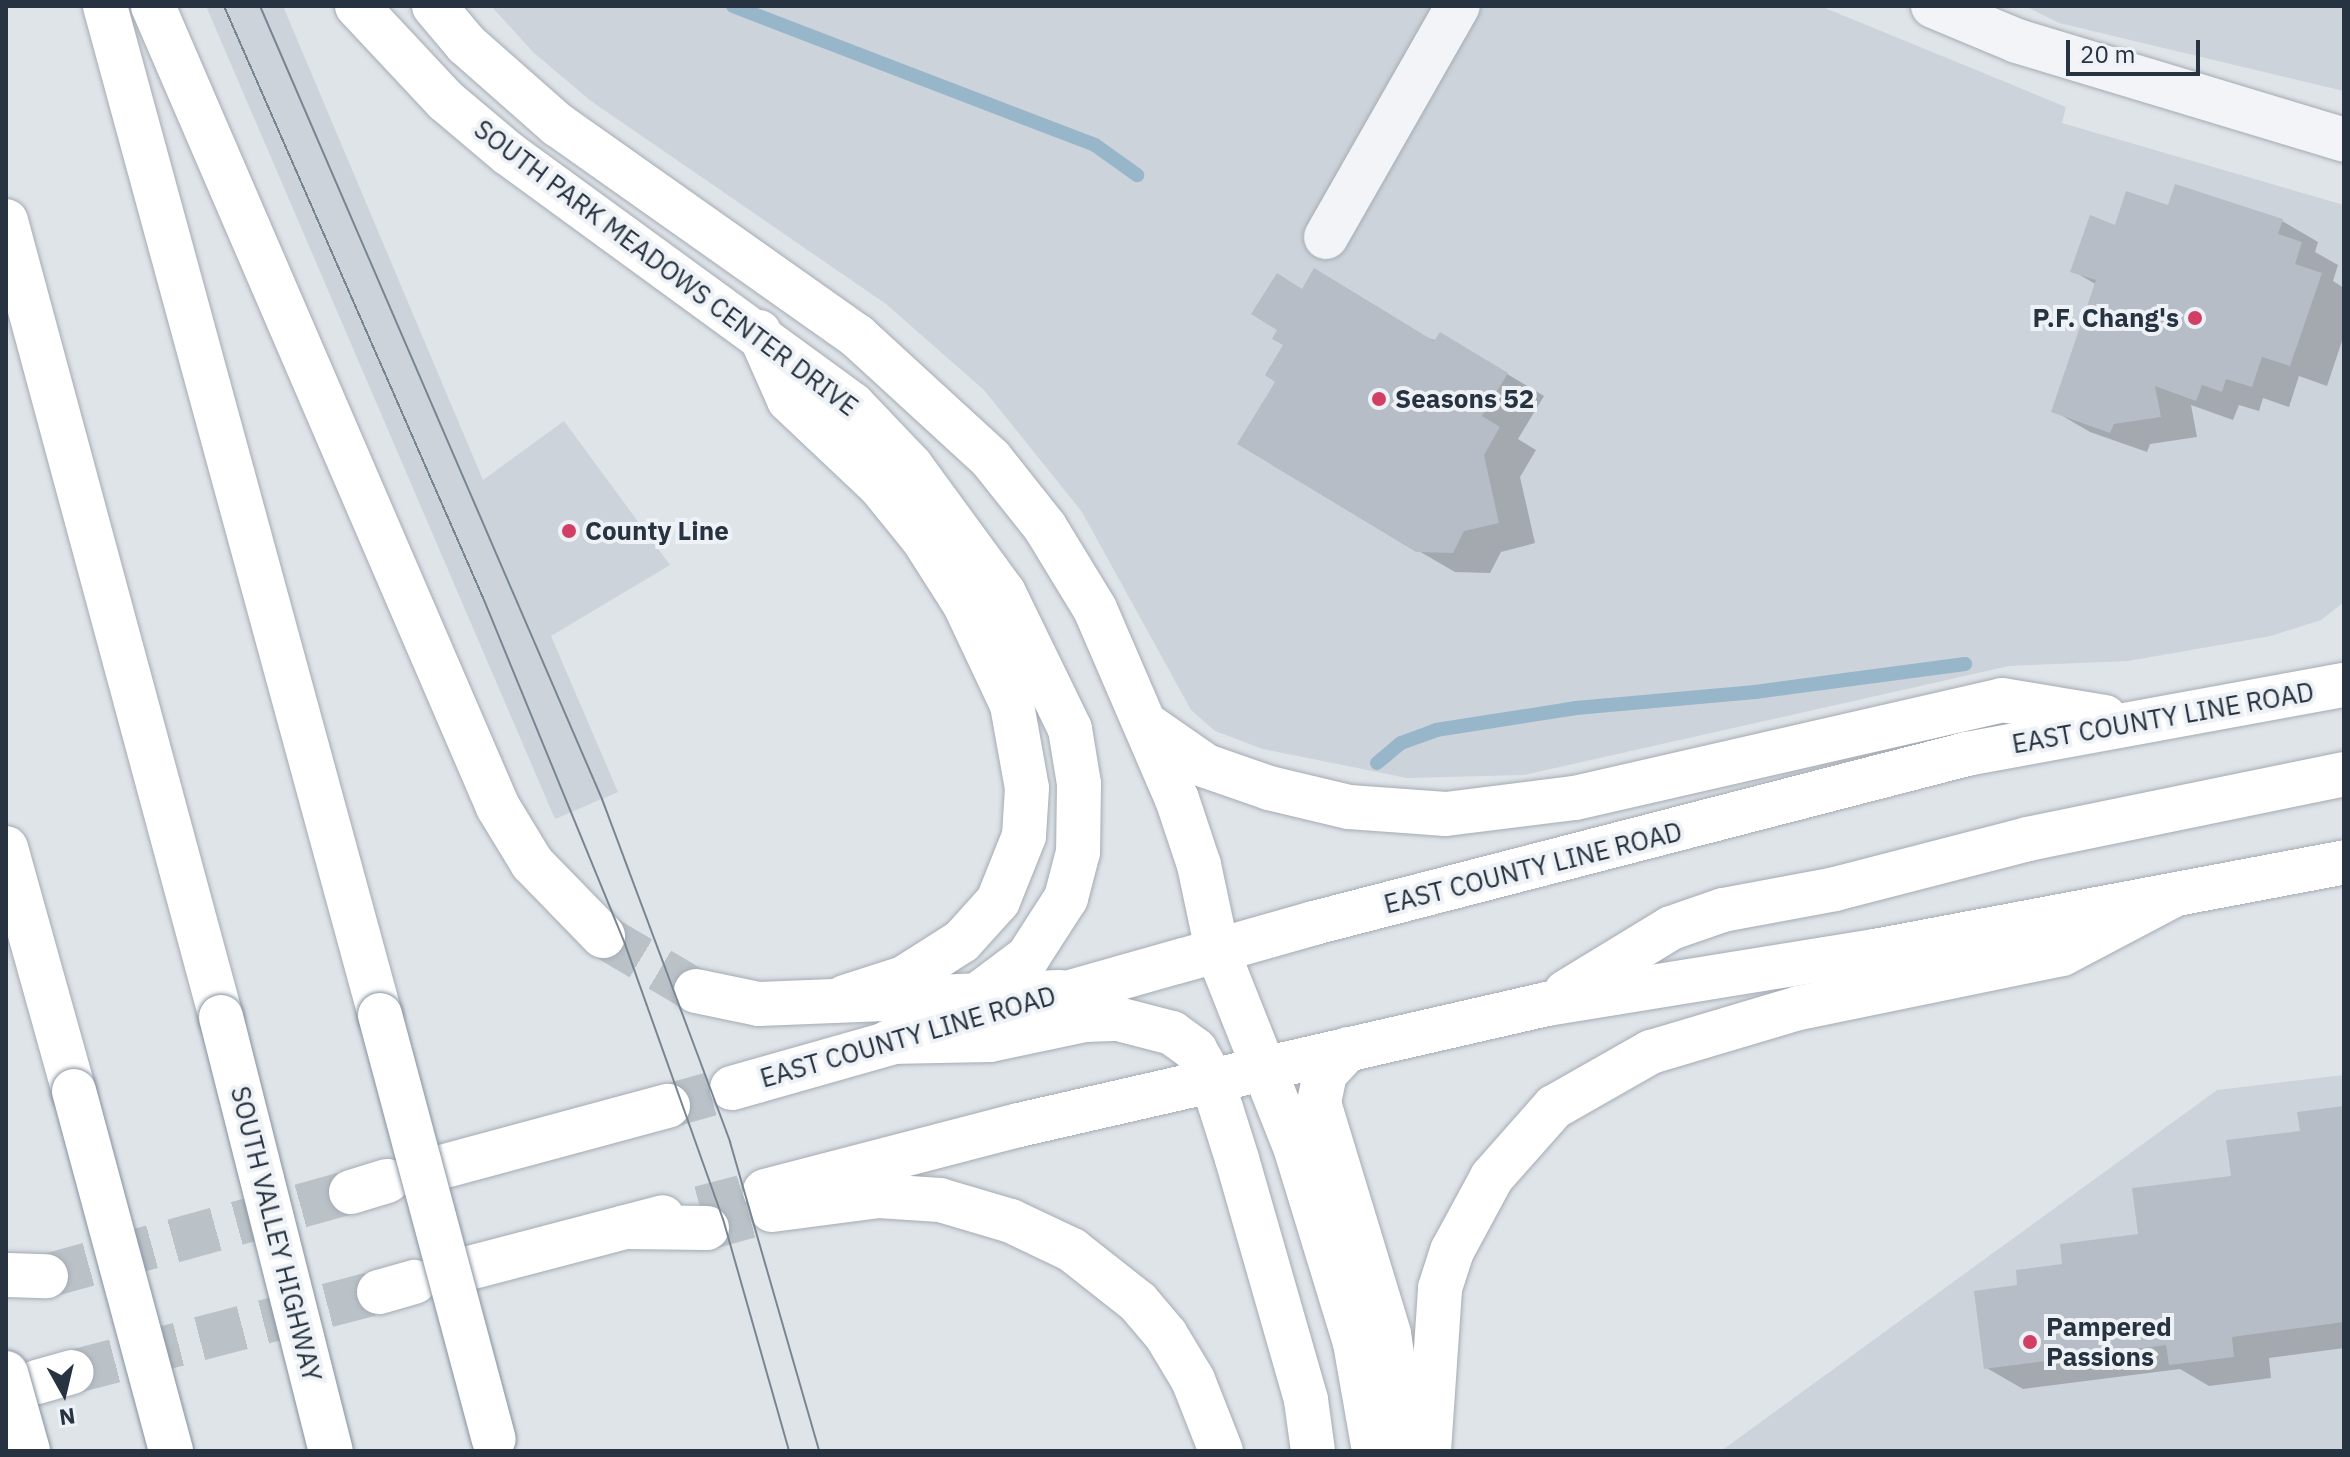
<!DOCTYPE html>
<html>
<head>
<meta charset="utf-8">
<style>
  body { margin:0 }
  #map { position:relative; width:2350px; height:1457px; overflow:hidden; background:#dfe4e9; font-family:"IBM Plex Sans",sans-serif }
  div>[style] { position:absolute }
  .built>* { inset:0; background:#cdd3db }
  .shadow>* { inset:0; background:#0003 }
  .stream>* { height:14px; margin:-7px; padding:0 7px; transform-origin:7px; border-radius:7px; background:#98b6ca }
  .building>* { inset:0; background:#b6bdc6 }
  .major-tunnel>* { height:44px; margin-top:-22px; transform-origin:0; background:repeating-linear-gradient(90deg,#bac1c7 0 44px,transparent 0 66px) }
  .highway-tunnel>* { height:44px; margin-top:-22px; transform-origin:0; background:repeating-linear-gradient(90deg,#bac1c7 0 44px,transparent 0 66px) }
  .roads { filter:drop-shadow(0 0 2px #a4abb3) drop-shadow(0 0 2px #a4abb3) }
  .minor>* { height:44px; margin:-22px; padding:0 22px; transform-origin:22px; border-radius:22px; background:#f2f4f7 }
  .major>* { height:44px; margin:-22px; padding:0 22px; transform-origin:22px; border-radius:22px; background:#fff }
  .highway>* { height:44px; margin:-22px; padding:0 22px; transform-origin:22px; border-radius:22px; background:#fff }
  .tram>* { height:2px; margin:-1px; padding:0 1px; transform-origin:1px; border-radius:1px; background:#788593 }
  .bridges { filter:drop-shadow(0 0 2px #8693a0) drop-shadow(0 0 2px #8693a0) }
  .highway-bridge>* { height:44px; margin:-22px; padding:0 22px; transform-origin:22px; border-radius:22px; background:#fff }
  .dots>* { width:22px; height:22px; translate:-50% -50%; box-sizing:border-box; border:4px solid #eef2f6; border-radius:50% }
  span { translate:-50% -50%; white-space:nowrap; text-align:center; line-height:1.15; -webkit-text-stroke:8px #eef2f6; paint-order:stroke }
  .street-label { font-size:26px; color:#273340 }
  .poi-label { font-size:26px; color:#273340; font-weight:700 }
  .right { translate:-100% -50%; text-align:right }
  .left { translate:0 -50%; text-align:left }
  .frame { position:absolute; inset:0; border:8px solid #273340; pointer-events:none }
  .north { position:absolute; left:24px; top:1353px; width:80px; height:80px; -webkit-text-stroke:6px #eef2f6; paint-order:stroke; rotate:172deg; font-size:22px; font-weight:700; line-height:32px; text-align:center; color:#273340 }
  .north::after { content:''; display:block; margin:auto; width:28px; height:36px; background:#273340; clip-path:polygon(50% 0,100% 100%,50% 72%,0 100%) }
  .scale { position:absolute; left:2066px; top:40px; width:134px; height:36px; box-sizing:border-box; border:4px solid #273340; border-top:0; padding-left:10px; font-size:24px; line-height:28px; white-space:nowrap; color:#273340; -webkit-text-stroke:6px #eef2f6; paint-order:stroke }
</style>
</head>
<body>
<div id="map">
  <div class="built">
    <div style="clip-path:polygon(206px 6px,283px 6px,483px 480px,564px 421px,670px 565px,551px 636px,618px 792px,555px 819px)"></div>
    <div style="clip-path:polygon(491px 6px,1820px 6px,2066px 107px,2062px 123px,2344px 205px,2344px 602px,2321px 620px,2271px 636px,2128px 661px,2009px 666px,1524px 775px,1407px 778px,1263px 749px,1215px 731px,1191px 710px,1082px 512px,984px 390px,886px 304px,591px 101px,534px 53px)"></div>
    <div style="clip-path:polygon(2025px 6px,2344px 6px,2344px 91px,2059px 23px)"></div>
    <div style="clip-path:polygon(2344px 1075px,2344px 1451px,1721px 1451px,2217px 1090px)"></div>
  </div>
  <div class="shadow">
    <div style="clip-path:polygon(2169px 208px,2282px 221px,2318px 242px,2315px 252px,2338px 265px,2333px 281px,2344px 288px,2344px 335px,2327px 386px,2299px 376px,2289px 407px,2263px 398px,2259px 411px,2239px 405px,2233px 420px,2191px 405px,2197px 437px,2150px 444px,2147px 452px,2090px 432px,2054px 411px,2097px 285px,2073px 271px,2116px 227px)"></div>
    <div style="clip-path:polygon(1303px 291px,1477px 356px,1544px 396px,1518px 439px,1536px 450px,1520px 477px,1535px 543px,1501px 552px,1490px 573px,1455px 572px,1417px 550px,1278px 381px)"></div>
    <div style="clip-path:polygon(2344px 1108px,2344px 1348px,2269px 1358px,2271px 1378px,2209px 1386px,2180px 1369px,2023px 1389px,1985px 1367px,2020px 1287px,2140px 1235px)"></div>
  </div>
  <div class="stream">
    <div style="left:733px;top:6px;width:388px;rotate:21deg"></div>
    <div style="left:1095px;top:145px;width:52px;rotate:35.5deg"></div>
    <div style="left:1377px;top:763px;width:31px;rotate:-40deg"></div>
    <div style="left:1401px;top:743px;width:37px;rotate:-20deg"></div>
    <div style="left:1436px;top:730px;width:142px;rotate:-8.9deg"></div>
    <div style="left:1576px;top:708px;width:180px;rotate:-5.1deg"></div>
    <div style="left:1755px;top:692px;width:212px;rotate:-7.6deg"></div>
  </div>
  <div class="building">
    <div style="clip-path:polygon(2175px 184px,2283px 219px,2278px 234px,2302px 242px,2295px 264px,2322px 273px,2290px 366px,2262px 357px,2252px 387px,2226px 379px,2222px 392px,2202px 385px,2196px 401px,2155px 386px,2161px 417px,2114px 424px,2110px 433px,2051px 412px,2096px 280px,2070px 272px,2090px 215px,2115px 225px,2126px 191px,2168px 205px)"></div>
    <div style="clip-path:polygon(1314px 268px,1434px 341px,1440px 332px,1508px 373px,1482px 416px,1500px 427px,1484px 455px,1499px 523px,1464px 531px,1453px 553px,1416px 552px,1237px 444px,1275px 382px,1265px 375px,1283px 345px,1272px 339px,1277px 330px,1251px 314px,1277px 273px,1302px 289px)"></div>
    <div style="clip-path:polygon(2344px 1106px,2344px 1322px,2232px 1337px,2234px 1357px,2169px 1365px,2166px 1345px,1984px 1369px,1974px 1291px,2017px 1285px,2016px 1270px,2062px 1264px,2060px 1244px,2138px 1234px,2132px 1188px,2231px 1176px,2226px 1140px,2300px 1131px,2297px 1112px)"></div>
  </div>
  <div class="major-tunnel">
    <div style="left:668px;top:1106px;width:66px;rotate:-15.7deg"></div>
    <div style="left:700px;top:1208px;width:67px;rotate:-14.7deg"></div>
    <div style="left:46px;top:1276px;width:316px;rotate:-15.4deg"></div>
    <div style="left:72px;top:1372px;width:317px;rotate:-14.6deg"></div>
  </div>
  <div class="highway-tunnel">
    <div style="left:603px;top:936px;width:108px;rotate:30.6deg"></div>
    <div style="left:707px;top:1228px;width:67px;rotate:-15.5deg"></div>
  </div>
  <div class="roads">
    <div class="minor">
      <div style="left:1933px;top:6px;width:91px;rotate:22.6deg"></div>
      <div style="left:2017px;top:41px;width:342px;rotate:16.8deg"></div>
      <div style="left:1326px;top:237px;width:266px;rotate:-60.3deg"></div>
    </div>
    <div class="major">
      <div style="left:357px;top:6px;width:130px;rotate:46.9deg"></div>
      <div style="left:446px;top:101px;width:82px;rotate:40.1deg"></div>
      <div style="left:509px;top:154px;width:424px;rotate:36.1deg"></div>
      <div style="left:852px;top:404px;width:86px;rotate:46.4deg"></div>
      <div style="left:911px;top:466px;width:157px;rotate:53.8deg"></div>
      <div style="left:1004px;top:593px;width:151px;rotate:64.1deg"></div>
      <div style="left:1070px;top:729px;width:56px;rotate:80.7deg"></div>
      <div style="left:1079px;top:784px;width:68px;rotate:90.8deg"></div>
      <div style="left:1078px;top:852px;width:48px;rotate:104.6deg"></div>
      <div style="left:1066px;top:898px;width:70px;rotate:122.8deg"></div>
      <div style="left:1028px;top:957px;width:80px;rotate:143.1deg"></div>
      <div style="left:434px;top:6px;width:50px;rotate:49.9deg"></div>
      <div style="left:466px;top:44px;width:123px;rotate:41.4deg"></div>
      <div style="left:558px;top:125px;width:366px;rotate:35.2deg"></div>
      <div style="left:857px;top:336px;width:182px;rotate:42.5deg"></div>
      <div style="left:991px;top:459px;width:87px;rotate:51.5deg"></div>
      <div style="left:1045px;top:527px;width:96px;rotate:58.6deg"></div>
      <div style="left:1095px;top:609px;width:207px;rotate:66.7deg"></div>
      <div style="left:1177px;top:799px;width:70px;rotate:71.6deg"></div>
      <div style="left:1199px;top:865px;width:87px;rotate:78deg"></div>
      <div style="left:1147px;top:725px;width:72px;rotate:34.8deg"></div>
      <div style="left:1206px;top:766px;width:67px;rotate:19.2deg"></div>
      <div style="left:1269px;top:788px;width:82px;rotate:13.4deg"></div>
      <div style="left:1349px;top:807px;width:97px;rotate:4.1deg"></div>
      <div style="left:1446px;top:814px;width:130px;rotate:-7.1deg"></div>
      <div style="left:1575px;top:798px;width:438px;rotate:-12.9deg"></div>
      <div style="left:2002px;top:700px;width:104px;rotate:9.4deg"></div>
      <div style="left:1566px;top:992px;width:123px;rotate:-31.4deg"></div>
      <div style="left:1671px;top:928px;width:55px;rotate:-19.1deg"></div>
      <div style="left:1723px;top:910px;width:114px;rotate:-10.6deg"></div>
      <div style="left:1835px;top:889px;width:199px;rotate:-14.5deg"></div>
      <div style="left:2028px;top:839px;width:323px;rotate:-11.6deg"></div>
      <div style="left:732px;top:1088px;width:605px;rotate:-15.83deg"></div>
      <div style="left:1314px;top:923px;width:675px;rotate:-14.51deg"></div>
      <div style="left:1967px;top:754px;width:383px;rotate:-10.4deg"></div>
      <div style="left:445px;top:1166px;width:231px;rotate:-15.1deg"></div>
      <div style="left:765px;top:1191px;width:262px;rotate:-14.6deg"></div>
      <div style="left:1019px;top:1125px;width:542px;rotate:-12.91deg"></div>
      <div style="left:1547px;top:1004px;width:332px;rotate:-9.2deg"></div>
      <div style="left:1875px;top:951px;width:477px;rotate:-10.7deg"></div>
      <div style="left:351px;top:1192px;width:38px;rotate:-17deg"></div>
      <div style="left:473px;top:1267px;width:196px;rotate:-14.7deg"></div>
      <div style="left:379px;top:1292px;width:37px;rotate:-16deg"></div>
      <div style="left:37px;top:1382px;width:36px;rotate:-16deg"></div>
    </div>
    <div class="highway">
      <div style="left:105px;top:6px;width:1046px;rotate:74.75deg"></div>
      <div style="left:153px;top:6px;width:872px;rotate:66.7deg"></div>
      <div style="left:498px;top:807px;width:66px;rotate:58.7deg"></div>
      <div style="left:532px;top:863px;width:102px;rotate:45.8deg"></div>
      <div style="left:6px;top:221px;width:825px;rotate:74.89deg"></div>
      <div style="left:759px;top:332px;width:74px;rotate:66.2deg"></div>
      <div style="left:789px;top:400px;width:125px;rotate:43.4deg"></div>
      <div style="left:880px;top:486px;width:68px;rotate:50.9deg"></div>
      <div style="left:923px;top:539px;width:76px;rotate:57.4deg"></div>
      <div style="left:964px;top:603px;width:113px;rotate:64.8deg"></div>
      <div style="left:1012px;top:705px;width:84px;rotate:79.8deg"></div>
      <div style="left:1027px;top:788px;width:48px;rotate:93.6deg"></div>
      <div style="left:1024px;top:836px;width:70px;rotate:111.8deg"></div>
      <div style="left:998px;top:901px;width:54px;rotate:132deg"></div>
      <div style="left:962px;top:941px;width:69px;rotate:147.5deg"></div>
      <div style="left:904px;top:978px;width:62px;rotate:162.1deg"></div>
      <div style="left:6px;top:848px;width:252px;rotate:74.4deg"></div>
      <div style="left:1217px;top:950px;width:215px;rotate:68.4deg"></div>
      <div style="left:1296px;top:1150px;width:202px;rotate:73deg"></div>
      <div style="left:1355px;top:1343px;width:110px;rotate:80deg"></div>
      <div style="left:696px;top:991px;width:64px;rotate:11.7deg"></div>
      <div style="left:759px;top:1004px;width:301px;rotate:-2.3deg"></div>
      <div style="left:889px;top:1042px;width:101px;rotate:-1.1deg"></div>
      <div style="left:990px;top:1040px;width:97px;rotate:-11.9deg"></div>
      <div style="left:1085px;top:1020px;width:33px;rotate:-2deg"></div>
      <div style="left:1118px;top:1019px;width:56px;rotate:14.5deg"></div>
      <div style="left:1172px;top:1033px;width:29px;rotate:36deg"></div>
      <div style="left:1195px;top:1050px;width:34px;rotate:60deg"></div>
      <div style="left:1212px;top:1080px;width:83px;rotate:72.4deg"></div>
      <div style="left:1237px;top:1159px;width:251px;rotate:74deg"></div>
      <div style="left:1306px;top:1400px;width:51px;rotate:82.2deg"></div>
      <div style="left:1348px;top:1049px;width:34px;rotate:133deg"></div>
      <div style="left:1325px;top:1074px;width:30px;rotate:102deg"></div>
      <div style="left:1319px;top:1103px;width:241px;rotate:73.1deg"></div>
      <div style="left:1389px;top:1334px;width:112px;rotate:81.3deg"></div>
      <div style="left:772px;top:1210px;width:108px;rotate:-7.5deg"></div>
      <div style="left:879px;top:1196px;width:61px;rotate:3.8deg"></div>
      <div style="left:940px;top:1200px;width:74px;rotate:16.5deg"></div>
      <div style="left:1011px;top:1221px;width:68px;rotate:25.4deg"></div>
      <div style="left:1072px;top:1250px;width:84px;rotate:38.2deg"></div>
      <div style="left:1138px;top:1302px;width:43px;rotate:49.7deg"></div>
      <div style="left:1166px;top:1335px;width:52px;rotate:59deg"></div>
      <div style="left:1193px;top:1380px;width:76px;rotate:68.5deg"></div>
      <div style="left:625px;top:1227px;width:82px;rotate:0.7deg"></div>
      <div style="left:8px;top:1275px;width:38px;rotate:2deg"></div>
      <div style="left:1429px;top:1451px;width:163px;rotate:-86.1deg"></div>
      <div style="left:1440px;top:1288px;width:39px;rotate:-72deg"></div>
      <div style="left:1452px;top:1251px;width:84px;rotate:-61.6deg"></div>
      <div style="left:1492px;top:1177px;width:94px;rotate:-48.5deg"></div>
      <div style="left:1554px;top:1107px;width:112px;rotate:-29.6deg"></div>
      <div style="left:1651px;top:1052px;width:154px;rotate:-16.6deg"></div>
      <div style="left:1799px;top:1008px;width:268px;rotate:-11.6deg"></div>
      <div style="left:2062px;top:954px;width:127px;rotate:-27.8deg"></div>
    </div>
  </div>
  <div class="tram">
    <div style="left:224px;top:6px;width:648px;rotate:66.36deg"></div>
    <div style="left:484px;top:600px;width:372px;rotate:67.7deg"></div>
    <div style="left:625px;top:944px;width:292px;rotate:70.4deg"></div>
    <div style="left:723px;top:1219px;width:241px;rotate:74.1deg"></div>
    <div style="left:260px;top:6px;width:864px;rotate:66.67deg"></div>
    <div style="left:602px;top:799px;width:366px;rotate:69.5deg"></div>
    <div style="left:730px;top:1142px;width:322px;rotate:73.9deg"></div>
  </div>
  <div class="bridges">
    <div class="highway-bridge">
      <div style="left:380px;top:1015px;width:439px;rotate:75deg"></div>
      <div style="left:221px;top:1017px;width:448px;rotate:75.8deg"></div>
      <div style="left:74px;top:1091px;width:373px;rotate:74.9deg"></div>
      <div style="left:6px;top:1373px;width:81px;rotate:74.2deg"></div>
    </div>
  </div>
  <div class="dots">
    <div style="left:2195px;top:318px;background:#d23f64"></div>
    <div style="left:1379px;top:399px;background:#d23f64"></div>
    <div style="left:569px;top:531px;background:#d23f64"></div>
    <div style="left:2030px;top:1342px;background:#d23f64"></div>
  </div>
  <div class="street-label">
    <span style="left:666px;top:268px;rotate:37deg">SOUTH PARK MEADOWS CENTER DRIVE</span>
    <span style="left:2163px;top:718px;rotate:-10deg">EAST COUNTY LINE ROAD</span>
    <span style="left:1533px;top:868px;rotate:-14deg">EAST COUNTY LINE ROAD</span>
    <span style="left:908px;top:1037px;rotate:-16deg">EAST COUNTY LINE ROAD</span>
    <span style="left:276px;top:1234px;rotate:76deg">SOUTH VALLEY HIGHWAY</span>
  </div>
  <div class="poi-label">
    <span class="right" style="left:2179px;top:318px">P.F. Chang's</span>
    <span class="left" style="left:1395px;top:399px">Seasons 52</span>
    <span class="left" style="left:585px;top:531px">County Line</span>
    <span class="left" style="left:2046px;top:1342px">Pampered<br>Passions</span>
  </div>
  <div class="frame"></div>
  <div class="north">N</div>
  <div class="scale">20 m</div>
</div>
</body>
</html>
